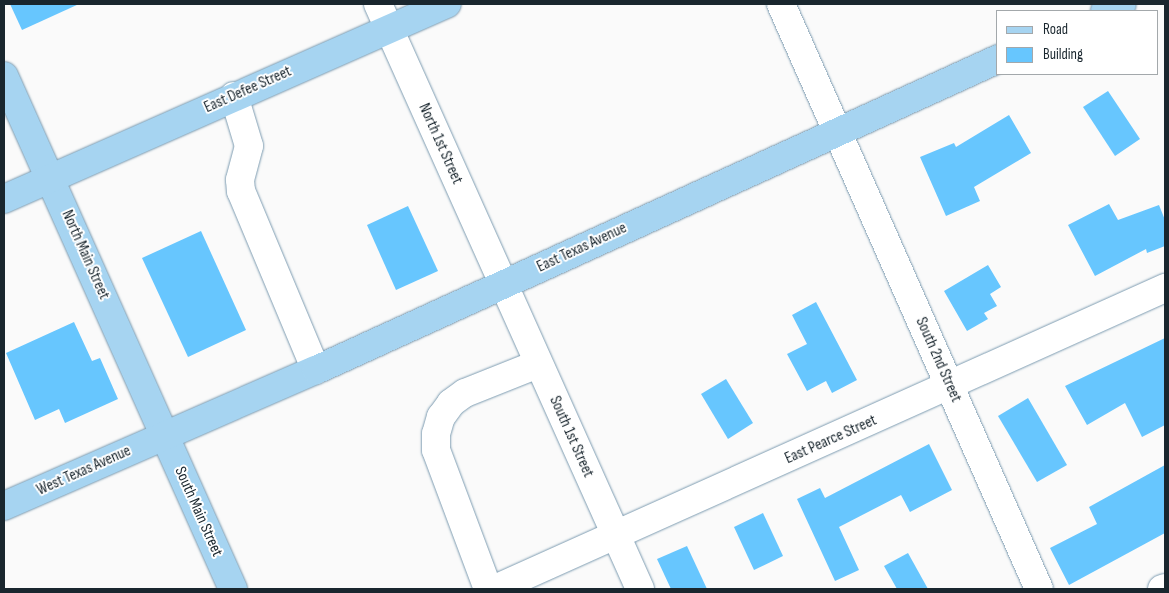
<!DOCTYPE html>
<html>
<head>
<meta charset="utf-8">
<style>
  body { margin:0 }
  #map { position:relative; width:1169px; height:593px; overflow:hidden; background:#fafafa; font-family:"Sofia Sans Condensed",sans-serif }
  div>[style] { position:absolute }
  .building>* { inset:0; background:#67c6fe }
  .roads { filter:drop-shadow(0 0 1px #7d9cb1) drop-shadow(0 0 1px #7d9cb1) }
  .minor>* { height:28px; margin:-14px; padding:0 14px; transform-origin:14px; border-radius:14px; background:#fff }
  .major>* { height:28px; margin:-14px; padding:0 14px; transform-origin:14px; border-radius:14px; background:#a6d4f1 }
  span { translate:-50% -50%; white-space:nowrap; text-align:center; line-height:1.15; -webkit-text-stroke:4px #fff; paint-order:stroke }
  .street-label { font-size:16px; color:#19262e }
  .frame { position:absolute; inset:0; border:5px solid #19262e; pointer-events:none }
  .legend { position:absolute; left:996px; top:10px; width:162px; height:65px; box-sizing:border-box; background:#fff; border:1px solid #a3a8ab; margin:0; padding:6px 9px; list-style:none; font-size:15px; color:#19262e }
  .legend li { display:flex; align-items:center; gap:10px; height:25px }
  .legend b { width:25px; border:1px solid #a3a8ab }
</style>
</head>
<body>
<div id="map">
  <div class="building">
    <div style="clip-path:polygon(10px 4px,79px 4px,22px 30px)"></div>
    <div style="clip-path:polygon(1108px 91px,1140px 139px,1115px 156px,1083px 107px)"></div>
    <div style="clip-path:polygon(1009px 115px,1031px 153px,974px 187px,980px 201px,946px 216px,920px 157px,954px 143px,956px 147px)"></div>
    <div style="clip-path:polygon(1109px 204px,1118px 220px,1159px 205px,1165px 220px,1165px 246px,1147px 253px,1146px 249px,1095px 276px,1068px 225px)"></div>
    <div style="clip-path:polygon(408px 206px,438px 271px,396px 290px,367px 225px)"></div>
    <div style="clip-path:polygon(201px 231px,246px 330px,188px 357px,142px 258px)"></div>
    <div style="clip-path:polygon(988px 265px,1001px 287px,990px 294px,997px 306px,984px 313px,988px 319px,967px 331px,944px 291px)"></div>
    <div style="clip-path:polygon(816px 302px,857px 380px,832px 393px,826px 381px,807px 391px,787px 354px,807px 344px,792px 315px)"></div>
    <div style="clip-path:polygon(74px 322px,92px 361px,100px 358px,118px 399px,65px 423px,59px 409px,35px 420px,6px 353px)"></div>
    <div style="clip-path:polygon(1165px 338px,1165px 425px,1142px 437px,1125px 403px,1087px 425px,1065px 386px)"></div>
    <div style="clip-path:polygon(726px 379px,753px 423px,728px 439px,701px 394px)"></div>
    <div style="clip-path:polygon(1028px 398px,1067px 465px,1037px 482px,998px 416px)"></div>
    <div style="clip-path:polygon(929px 444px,952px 490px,910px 512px,901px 495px,839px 527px,859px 570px,835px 581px,797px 499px,820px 488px,825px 498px)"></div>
    <div style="clip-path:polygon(1165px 465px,1165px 533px,1069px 585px,1050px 548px,1097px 524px,1089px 507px)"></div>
    <div style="clip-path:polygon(763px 513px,783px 556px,754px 570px,734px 527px)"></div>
    <div style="clip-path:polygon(687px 546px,707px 589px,671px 589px,657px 559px)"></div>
    <div style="clip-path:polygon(908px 553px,928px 589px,897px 589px,884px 566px)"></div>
  </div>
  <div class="roads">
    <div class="minor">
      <div style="left:378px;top:4px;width:641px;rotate:65.87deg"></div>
      <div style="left:781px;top:4px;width:639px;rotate:66.2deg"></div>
      <div style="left:234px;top:96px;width:52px;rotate:73.3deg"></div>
      <div style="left:249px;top:146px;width:35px;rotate:105deg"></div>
      <div style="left:240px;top:180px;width:11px;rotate:85deg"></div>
      <div style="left:241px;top:191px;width:194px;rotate:67.3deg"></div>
      <div style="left:488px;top:589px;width:148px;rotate:-110.5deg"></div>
      <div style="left:436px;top:450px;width:16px;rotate:-90deg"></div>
      <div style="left:436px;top:434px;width:18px;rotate:-74deg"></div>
      <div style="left:441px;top:417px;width:17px;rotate:-54deg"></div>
      <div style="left:451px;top:403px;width:17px;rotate:-36deg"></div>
      <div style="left:465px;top:393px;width:79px;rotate:-21.7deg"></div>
      <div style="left:495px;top:589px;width:735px;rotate:-24.19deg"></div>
      <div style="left:1162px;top:589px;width:3px;rotate:-18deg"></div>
    </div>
    <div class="major">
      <div style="left:1105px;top:11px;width:18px;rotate:-22deg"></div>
      <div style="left:4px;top:76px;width:562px;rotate:65.94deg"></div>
      <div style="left:4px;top:199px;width:484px;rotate:-23.8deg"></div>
      <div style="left:4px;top:506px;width:340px;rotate:-23.6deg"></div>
      <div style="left:316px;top:370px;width:750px;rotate:-24.51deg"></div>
    </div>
  </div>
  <div class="street-label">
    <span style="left:248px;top:90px;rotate:-24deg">East Defee Street</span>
    <span style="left:440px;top:144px;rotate:66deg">North 1st Street</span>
    <span style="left:582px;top:248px;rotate:-25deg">East Texas Avenue</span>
    <span style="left:85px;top:255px;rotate:66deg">North Main Street</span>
    <span style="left:938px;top:360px;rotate:66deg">South 2nd Street</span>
    <span style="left:571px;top:437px;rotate:66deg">South 1st Street</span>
    <span style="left:831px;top:440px;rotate:-24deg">East Pearce Street</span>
    <span style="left:84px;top:471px;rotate:-24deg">West Texas Avenue</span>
    <span style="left:198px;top:512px;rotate:66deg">South Main Street</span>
  </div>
  <div class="frame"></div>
  <ul class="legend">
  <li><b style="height:6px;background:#a6d4f1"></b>Road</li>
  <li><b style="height:14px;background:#67c6fe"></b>Building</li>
  </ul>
</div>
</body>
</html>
